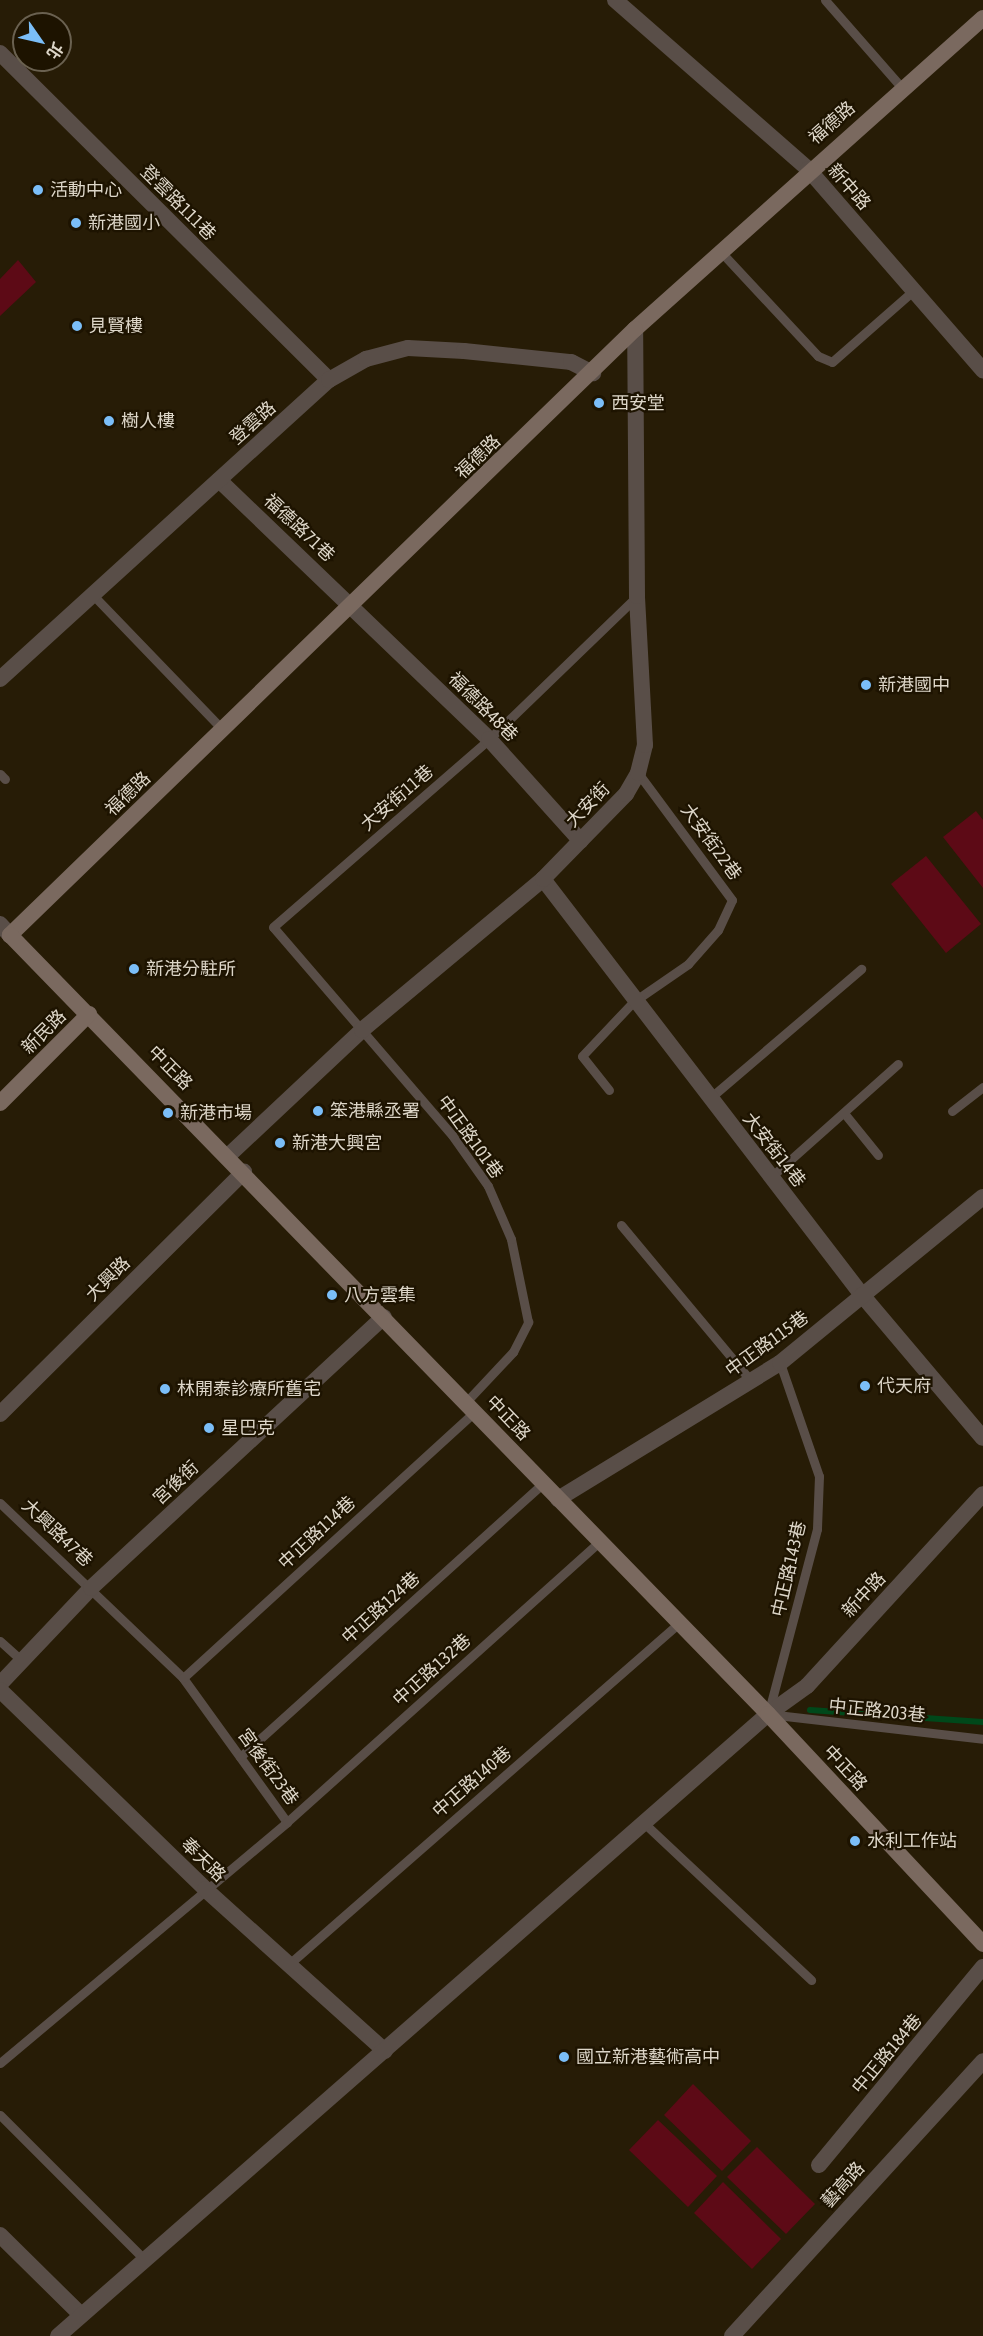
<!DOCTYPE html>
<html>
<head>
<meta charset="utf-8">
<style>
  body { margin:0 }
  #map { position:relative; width:983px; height:2336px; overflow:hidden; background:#271c06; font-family:"Asap Condensed","Noto Sans TC",sans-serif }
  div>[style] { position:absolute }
  .green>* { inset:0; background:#5d0a16 }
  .stream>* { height:6px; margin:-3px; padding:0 3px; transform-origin:3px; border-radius:3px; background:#00481a }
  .service>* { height:9px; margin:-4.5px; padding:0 4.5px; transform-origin:4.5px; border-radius:4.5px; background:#594e48 }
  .minor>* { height:16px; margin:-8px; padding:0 8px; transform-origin:8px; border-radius:8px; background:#594e48 }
  .tertiary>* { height:16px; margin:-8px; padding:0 8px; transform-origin:8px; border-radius:8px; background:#594e48 }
  .secondary>* { height:16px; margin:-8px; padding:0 8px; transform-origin:8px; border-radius:8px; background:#7a695f }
  .dots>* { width:16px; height:16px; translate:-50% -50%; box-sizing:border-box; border:3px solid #1d1300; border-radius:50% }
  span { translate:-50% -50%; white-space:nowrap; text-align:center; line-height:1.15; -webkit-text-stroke:4.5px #1d1300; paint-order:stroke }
  .street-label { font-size:18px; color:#ddd6c8 }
  .poi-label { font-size:18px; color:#ddd6c8 }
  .left { translate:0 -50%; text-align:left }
  .north { position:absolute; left:12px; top:12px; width:60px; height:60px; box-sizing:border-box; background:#1d1300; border:2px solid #6a6150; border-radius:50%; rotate:124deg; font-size:16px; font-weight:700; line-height:24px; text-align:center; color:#ddd6c8 }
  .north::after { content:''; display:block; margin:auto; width:21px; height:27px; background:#7bbef8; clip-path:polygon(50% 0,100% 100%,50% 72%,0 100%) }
</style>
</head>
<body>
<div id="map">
  <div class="green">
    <div style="clip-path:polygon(18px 260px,36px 282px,0 316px,0 279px)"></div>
    <div style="clip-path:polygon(976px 811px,983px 820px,983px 888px,943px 837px)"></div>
    <div style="clip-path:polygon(926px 856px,981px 924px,946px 953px,891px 884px)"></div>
    <div style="clip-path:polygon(693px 2084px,751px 2141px,722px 2171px,664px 2115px)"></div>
    <div style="clip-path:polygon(658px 2120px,717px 2176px,688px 2207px,629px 2150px)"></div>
    <div style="clip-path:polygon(757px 2147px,815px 2204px,786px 2234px,727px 2177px)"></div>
    <div style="clip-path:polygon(723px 2182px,781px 2239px,752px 2269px,694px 2213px)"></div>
  </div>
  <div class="stream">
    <div style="left:810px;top:1710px;width:173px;rotate:4deg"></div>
  </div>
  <div class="service">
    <div style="left:825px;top:0;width:117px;rotate:48.8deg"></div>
    <div style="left:721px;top:252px;width:142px;rotate:47deg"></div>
    <div style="left:818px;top:356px;width:15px;rotate:23deg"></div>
    <div style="left:832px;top:362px;width:109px;rotate:-41.3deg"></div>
    <div style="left:92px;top:594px;width:187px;rotate:46.1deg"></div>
    <div style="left:0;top:774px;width:7px;rotate:45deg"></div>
    <div style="left:609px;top:1090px;width:43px;rotate:-128.5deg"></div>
    <div style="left:582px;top:1056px;width:74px;rotate:-46.6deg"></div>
    <div style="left:633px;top:1002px;width:67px;rotate:-34.6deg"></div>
    <div style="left:688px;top:964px;width:45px;rotate:-48.6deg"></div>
    <div style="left:718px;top:930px;width:33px;rotate:-65deg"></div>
    <div style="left:732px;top:900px;width:158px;rotate:-126.5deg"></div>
    <div style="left:710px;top:1098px;width:199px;rotate:-40.5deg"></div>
    <div style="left:952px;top:1111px;width:39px;rotate:-38deg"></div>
    <div style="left:844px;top:1113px;width:54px;rotate:51deg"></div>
    <div style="left:771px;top:1177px;width:170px;rotate:-41.7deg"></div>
    <div style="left:621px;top:1225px;width:203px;rotate:50.2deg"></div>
    <div style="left:780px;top:1363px;width:120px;rotate:71deg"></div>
    <div style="left:819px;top:1476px;width:53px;rotate:92.2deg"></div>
    <div style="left:817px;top:1529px;width:191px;rotate:104.8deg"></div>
    <div style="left:768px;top:1714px;width:216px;rotate:6.6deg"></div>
    <div style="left:466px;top:1402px;width:69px;rotate:-46.8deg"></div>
    <div style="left:513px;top:1352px;width:34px;rotate:-63deg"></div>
    <div style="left:528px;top:1322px;width:85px;rotate:-101.6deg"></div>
    <div style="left:511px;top:1239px;width:58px;rotate:-113.5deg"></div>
    <div style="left:488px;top:1186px;width:62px;rotate:-125.2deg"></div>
    <div style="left:452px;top:1135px;width:274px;rotate:-130.7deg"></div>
    <div style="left:273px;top:927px;width:286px;rotate:-41deg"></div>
    <div style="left:489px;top:739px;width:206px;rotate:-44deg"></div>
    <div style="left:0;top:1503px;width:253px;rotate:43.7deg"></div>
    <div style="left:183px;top:1678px;width:178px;rotate:54.2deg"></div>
    <div style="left:0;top:1641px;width:30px;rotate:42deg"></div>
    <div style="left:183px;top:1678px;width:394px;rotate:-42.4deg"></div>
    <div style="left:240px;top:1757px;width:409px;rotate:-42.1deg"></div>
    <div style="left:645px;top:1824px;width:228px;rotate:43.2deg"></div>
    <div style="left:288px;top:1965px;width:519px;rotate:-41.18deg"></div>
    <div style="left:0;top:2063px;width:375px;rotate:-40deg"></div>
    <div style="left:287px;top:1822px;width:419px;rotate:-41.9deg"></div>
    <div style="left:0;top:2115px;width:205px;rotate:45deg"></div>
  </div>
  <div class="minor">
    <div style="left:615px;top:0;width:257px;rotate:41.2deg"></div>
    <div style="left:0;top:53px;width:464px;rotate:44.8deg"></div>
    <div style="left:219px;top:480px;width:374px;rotate:43.8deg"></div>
    <div style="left:489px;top:739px;width:137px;rotate:48deg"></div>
    <div style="left:0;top:679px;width:445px;rotate:-42.3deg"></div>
    <div style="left:329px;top:380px;width:43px;rotate:-29.6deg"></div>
    <div style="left:366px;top:359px;width:43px;rotate:-14.7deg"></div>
    <div style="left:408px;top:348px;width:56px;rotate:3.1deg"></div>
    <div style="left:464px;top:351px;width:108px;rotate:5.9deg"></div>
    <div style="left:571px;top:362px;width:25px;rotate:27deg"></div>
    <div style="left:543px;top:879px;width:524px;rotate:52.52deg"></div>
    <div style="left:862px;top:1295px;width:187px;rotate:49.8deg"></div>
    <div style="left:0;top:924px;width:15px;rotate:48deg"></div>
    <div style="left:229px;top:1155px;width:183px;rotate:-43.2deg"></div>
    <div style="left:362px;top:1030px;width:236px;rotate:-39.8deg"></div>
    <div style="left:543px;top:879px;width:119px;rotate:-45.7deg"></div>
    <div style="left:626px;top:794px;width:24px;rotate:-60deg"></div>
    <div style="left:638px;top:773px;width:29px;rotate:-76deg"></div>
    <div style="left:645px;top:745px;width:149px;rotate:-93.1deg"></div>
    <div style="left:637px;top:596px;width:267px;rotate:-90.4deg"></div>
    <div style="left:0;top:1414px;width:344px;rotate:-44.8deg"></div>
    <div style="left:558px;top:1499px;width:260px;rotate:-31.5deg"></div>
    <div style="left:780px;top:1363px;width:262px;rotate:-39.3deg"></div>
    <div style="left:0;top:1684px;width:132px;rotate:-46.5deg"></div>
    <div style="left:91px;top:1588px;width:399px;rotate:-42.8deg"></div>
    <div style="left:0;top:1690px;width:286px;rotate:44.1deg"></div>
    <div style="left:205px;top:1889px;width:242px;rotate:42deg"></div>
    <div style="left:819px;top:2165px;width:257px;rotate:-50.4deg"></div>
    <div style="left:0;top:2235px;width:114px;rotate:44.6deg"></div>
    <div style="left:58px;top:2336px;width:944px;rotate:-41.22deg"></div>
    <div style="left:732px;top:2336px;width:372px;rotate:-47.6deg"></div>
  </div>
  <div class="tertiary">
    <div style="left:808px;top:169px;width:267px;rotate:49deg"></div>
    <div style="left:768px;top:1714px;width:48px;rotate:-35.7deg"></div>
    <div style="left:807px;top:1686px;width:260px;rotate:-47.5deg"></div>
  </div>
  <div class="secondary">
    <div style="left:983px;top:18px;width:467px;rotate:138.2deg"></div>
    <div style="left:635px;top:329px;width:871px;rotate:135.88deg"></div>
    <div style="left:10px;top:935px;width:1087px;rotate:45.78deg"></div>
    <div style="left:768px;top:1714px;width:315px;rotate:46.9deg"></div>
    <div style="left:0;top:1103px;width:126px;rotate:-45deg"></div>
  </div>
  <div class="dots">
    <div style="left:38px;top:190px;background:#7bbef8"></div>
    <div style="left:76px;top:223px;background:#7bbef8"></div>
    <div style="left:77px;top:326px;background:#7bbef8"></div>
    <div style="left:599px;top:403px;background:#7bbef8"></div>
    <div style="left:109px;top:421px;background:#7bbef8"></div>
    <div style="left:866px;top:685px;background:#7bbef8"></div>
    <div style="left:134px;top:969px;background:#7bbef8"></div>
    <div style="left:318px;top:1111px;background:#7bbef8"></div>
    <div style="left:168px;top:1113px;background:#7bbef8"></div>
    <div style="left:280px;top:1143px;background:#7bbef8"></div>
    <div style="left:332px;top:1295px;background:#7bbef8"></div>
    <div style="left:865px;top:1386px;background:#7bbef8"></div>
    <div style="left:165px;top:1389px;background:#7bbef8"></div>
    <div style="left:209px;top:1428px;background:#7bbef8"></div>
    <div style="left:855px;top:1841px;background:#7bbef8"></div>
    <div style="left:564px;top:2057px;background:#7bbef8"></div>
  </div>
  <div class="street-label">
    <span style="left:832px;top:123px;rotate:-41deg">福德路</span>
    <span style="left:849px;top:187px;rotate:49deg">新中路</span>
    <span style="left:178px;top:203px;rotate:45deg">登雲路111巷</span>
    <span style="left:253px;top:423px;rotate:-42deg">登雲路</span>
    <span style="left:478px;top:457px;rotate:-44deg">福德路</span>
    <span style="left:299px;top:528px;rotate:43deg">福德路71巷</span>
    <span style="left:483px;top:707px;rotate:45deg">福德路48巷</span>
    <span style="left:128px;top:794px;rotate:-44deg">福德路</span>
    <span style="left:397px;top:798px;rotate:-41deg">大安街11巷</span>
    <span style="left:588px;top:805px;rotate:-46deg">大安街</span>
    <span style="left:711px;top:842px;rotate:54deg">大安街22巷</span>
    <span style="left:44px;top:1032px;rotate:-45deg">新民路</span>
    <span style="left:170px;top:1068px;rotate:45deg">中正路</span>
    <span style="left:470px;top:1137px;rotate:54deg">中正路101巷</span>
    <span style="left:774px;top:1150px;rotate:52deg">大安街14巷</span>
    <span style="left:108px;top:1279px;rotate:-45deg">大興路</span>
    <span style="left:767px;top:1344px;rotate:-36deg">中正路115巷</span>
    <span style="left:508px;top:1418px;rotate:46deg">中正路</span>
    <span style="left:176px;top:1483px;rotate:-43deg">宮後街</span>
    <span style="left:57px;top:1533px;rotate:43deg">大興路47巷</span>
    <span style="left:317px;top:1533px;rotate:-43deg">中正路114巷</span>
    <span style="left:789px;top:1569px;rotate:-77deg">中正路143巷</span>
    <span style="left:864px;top:1595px;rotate:-47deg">新中路</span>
    <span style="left:381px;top:1608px;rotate:-42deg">中正路124巷</span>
    <span style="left:432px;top:1670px;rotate:-42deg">中正路132巷</span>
    <span style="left:877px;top:1711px;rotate:6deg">中正路203巷</span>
    <span style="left:268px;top:1767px;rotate:54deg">宮後街23巷</span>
    <span style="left:845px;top:1768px;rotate:47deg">中正路</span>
    <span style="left:472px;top:1782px;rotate:-41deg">中正路140巷</span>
    <span style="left:203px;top:1860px;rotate:44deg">奉天路</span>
    <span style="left:887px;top:2054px;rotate:-50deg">中正路184巷</span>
    <span style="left:843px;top:2185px;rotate:-48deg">藝高路</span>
  </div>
  <div class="poi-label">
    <span class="left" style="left:50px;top:190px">活動中心</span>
    <span class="left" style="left:88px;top:223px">新港國小</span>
    <span class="left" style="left:89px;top:326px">見賢樓</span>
    <span class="left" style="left:611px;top:403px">西安堂</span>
    <span class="left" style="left:121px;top:421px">樹人樓</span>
    <span class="left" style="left:878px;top:685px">新港國中</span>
    <span class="left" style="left:146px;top:969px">新港分駐所</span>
    <span class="left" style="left:330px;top:1111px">笨港縣丞署</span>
    <span class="left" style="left:180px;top:1113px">新港市場</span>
    <span class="left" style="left:292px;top:1143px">新港大興宮</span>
    <span class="left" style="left:344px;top:1295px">八方雲集</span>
    <span class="left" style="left:877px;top:1386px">代天府</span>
    <span class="left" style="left:177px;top:1389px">林開泰診療所舊宅</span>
    <span class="left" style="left:221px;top:1428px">星巴克</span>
    <span class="left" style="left:867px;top:1841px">水利工作站</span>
    <span class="left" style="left:576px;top:2057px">國立新港藝術高中</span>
  </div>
  <div class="north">北</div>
</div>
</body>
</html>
